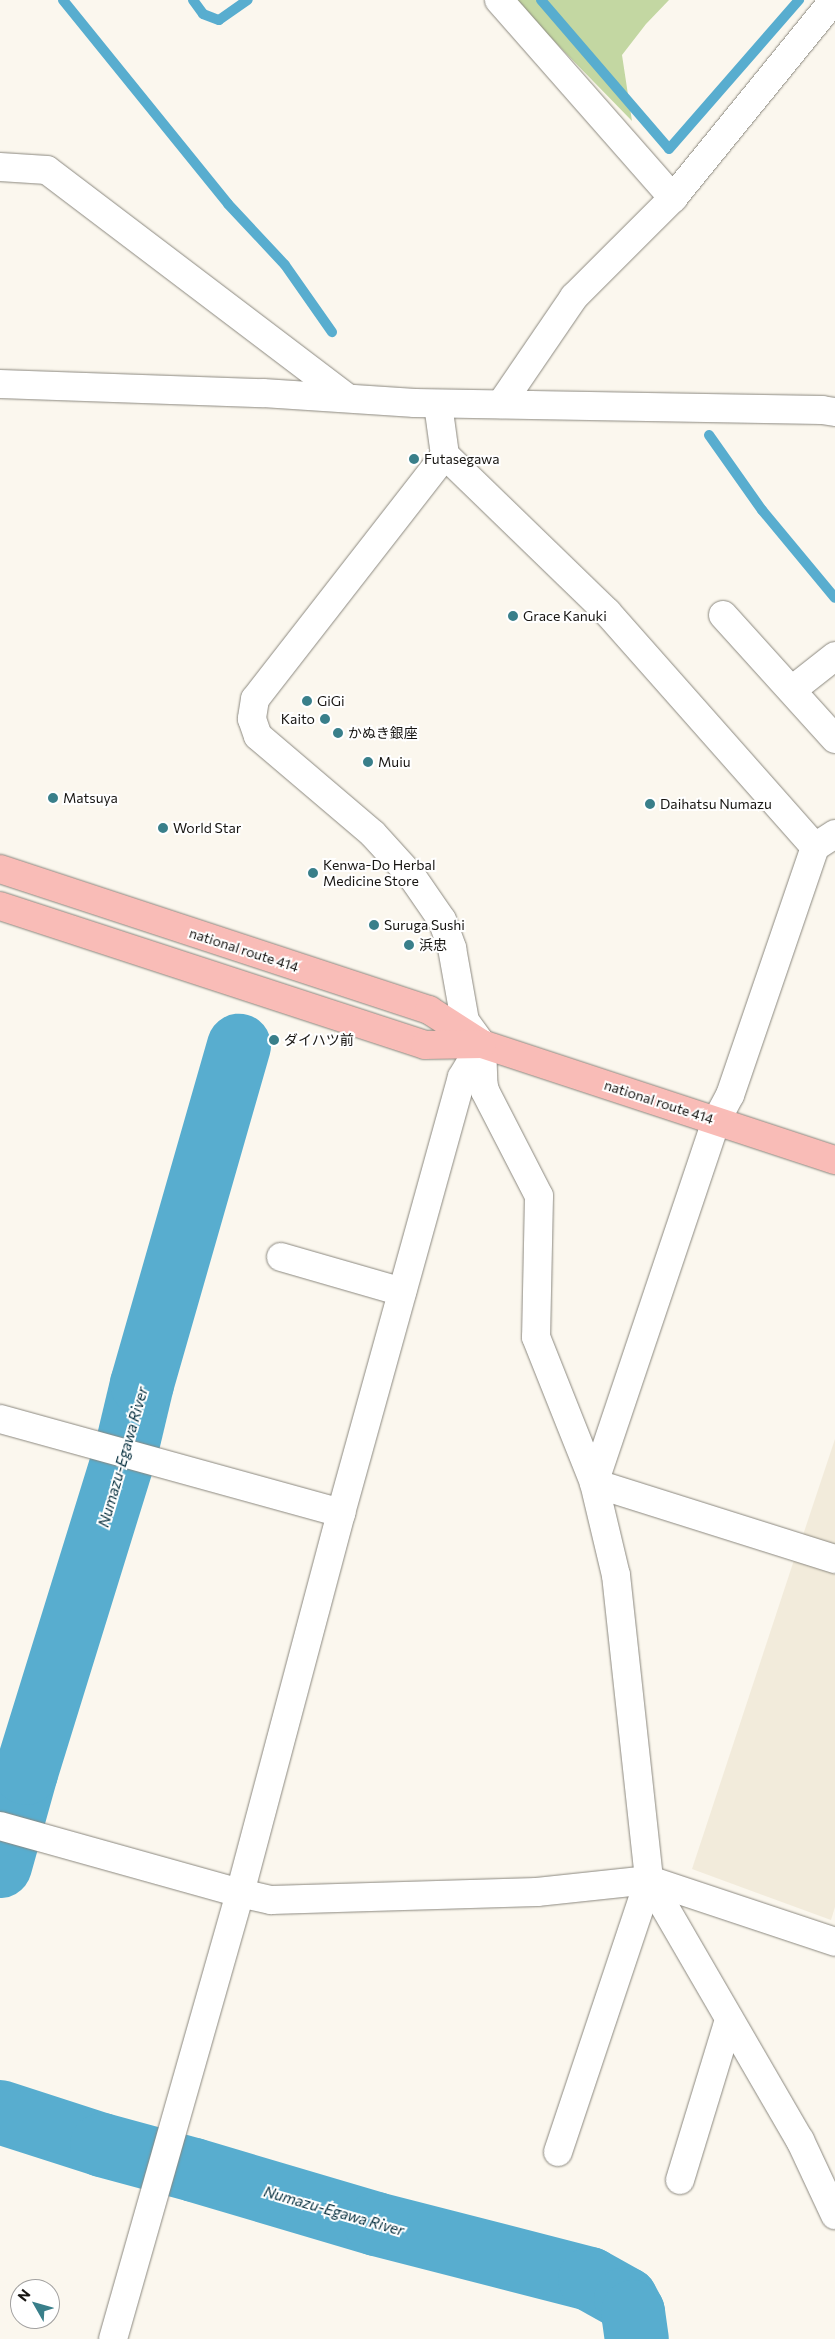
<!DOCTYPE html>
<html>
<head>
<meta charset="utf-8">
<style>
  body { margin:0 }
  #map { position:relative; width:835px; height:2339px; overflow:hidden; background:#fbf7ee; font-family:Commissioner,"Noto Sans JP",sans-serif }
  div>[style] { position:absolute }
  .built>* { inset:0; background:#f2ebdb }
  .green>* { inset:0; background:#c3d7a2 }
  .stream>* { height:10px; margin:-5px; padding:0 5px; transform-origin:5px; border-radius:5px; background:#58adcf }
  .river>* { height:64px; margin:-32px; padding:0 32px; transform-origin:32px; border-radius:32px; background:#58adcf }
  .roads { filter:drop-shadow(0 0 1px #8b887f) drop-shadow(0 0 1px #8b887f) }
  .minor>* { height:28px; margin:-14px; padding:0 14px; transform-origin:14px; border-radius:14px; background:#fff }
  .highway>* { height:28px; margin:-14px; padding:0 14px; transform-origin:14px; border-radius:14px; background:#f9bcb7 }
  .dots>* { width:14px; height:14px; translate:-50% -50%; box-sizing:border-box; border:2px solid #fff; border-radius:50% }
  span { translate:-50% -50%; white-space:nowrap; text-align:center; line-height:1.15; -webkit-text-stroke:4px #fff; paint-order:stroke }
  .poi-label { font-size:14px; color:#171512 }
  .left { translate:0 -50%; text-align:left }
  .right { translate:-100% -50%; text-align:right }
  .street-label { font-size:14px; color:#171512 }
  .water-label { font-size:15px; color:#07303f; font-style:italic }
  .north { position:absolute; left:10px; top:2279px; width:50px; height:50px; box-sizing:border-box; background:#fff; border:1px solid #a2a1a0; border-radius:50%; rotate:308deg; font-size:14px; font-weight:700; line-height:20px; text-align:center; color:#171512 }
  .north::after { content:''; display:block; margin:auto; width:18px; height:22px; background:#397f8a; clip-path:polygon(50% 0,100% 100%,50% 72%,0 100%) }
</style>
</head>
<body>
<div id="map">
  <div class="built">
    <div style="clip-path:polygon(835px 1439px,835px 1546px,803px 1535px)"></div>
    <div style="clip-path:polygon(796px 1554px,835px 1566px,835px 1907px,831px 1920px,692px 1869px)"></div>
  </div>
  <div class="green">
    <div style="clip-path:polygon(514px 0,669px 0,646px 24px,622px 55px,632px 121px)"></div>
  </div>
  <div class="stream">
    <div style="left:63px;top:0;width:262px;rotate:51deg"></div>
    <div style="left:228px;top:204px;width:83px;rotate:46.9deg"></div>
    <div style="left:285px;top:265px;width:82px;rotate:55deg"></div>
    <div style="left:193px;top:0;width:17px;rotate:54deg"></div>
    <div style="left:203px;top:14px;width:17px;rotate:21deg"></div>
    <div style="left:219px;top:20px;width:35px;rotate:-35deg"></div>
    <div style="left:541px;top:0;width:196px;rotate:49.3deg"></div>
    <div style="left:669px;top:149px;width:198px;rotate:-48.9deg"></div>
    <div style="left:709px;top:435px;width:92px;rotate:54.8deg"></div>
    <div style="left:762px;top:510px;width:114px;rotate:50.3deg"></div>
  </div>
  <div class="river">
    <div style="left:0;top:1866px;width:97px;rotate:-74.4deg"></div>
    <div style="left:26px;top:1773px;width:341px;rotate:-72.8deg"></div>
    <div style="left:127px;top:1447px;width:65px;rotate:-76.6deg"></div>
    <div style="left:142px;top:1384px;width:352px;rotate:-74deg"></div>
    <div style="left:0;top:2112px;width:107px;rotate:17.9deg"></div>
    <div style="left:102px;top:2145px;width:95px;rotate:15.2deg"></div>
    <div style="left:194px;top:2170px;width:190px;rotate:16.5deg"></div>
    <div style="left:376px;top:2224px;width:221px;rotate:14.4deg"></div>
    <div style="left:590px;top:2279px;width:41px;rotate:29.1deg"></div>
    <div style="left:626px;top:2299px;width:15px;rotate:62deg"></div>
    <div style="left:633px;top:2312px;width:27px;rotate:82deg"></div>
  </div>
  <div class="roads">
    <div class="minor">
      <div style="left:499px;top:0;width:264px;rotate:48.7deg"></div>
      <div style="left:0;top:167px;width:47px;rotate:3.7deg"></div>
      <div style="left:47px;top:170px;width:377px;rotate:37.2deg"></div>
      <div style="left:0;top:384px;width:263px;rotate:2deg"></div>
      <div style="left:263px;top:393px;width:152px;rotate:3.8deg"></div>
      <div style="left:415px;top:403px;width:407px;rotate:1deg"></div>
      <div style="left:822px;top:410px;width:13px;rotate:9deg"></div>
      <div style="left:438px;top:404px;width:51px;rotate:82.2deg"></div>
      <div style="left:445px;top:455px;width:309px;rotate:127.9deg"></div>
      <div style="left:255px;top:699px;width:20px;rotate:99deg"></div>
      <div style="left:252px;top:719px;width:18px;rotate:71deg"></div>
      <div style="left:258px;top:736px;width:151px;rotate:40.4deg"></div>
      <div style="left:373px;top:834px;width:59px;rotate:47.7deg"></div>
      <div style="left:413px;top:878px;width:51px;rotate:55.4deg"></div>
      <div style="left:442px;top:920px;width:30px;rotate:70deg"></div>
      <div style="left:452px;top:948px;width:74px;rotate:79.9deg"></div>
      <div style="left:465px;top:1021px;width:29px;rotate:54deg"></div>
      <div style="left:482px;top:1044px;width:38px;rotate:88deg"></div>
      <div style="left:483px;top:1082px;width:9px;rotate:77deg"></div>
      <div style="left:485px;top:1091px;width:118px;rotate:62.8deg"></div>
      <div style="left:539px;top:1196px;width:141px;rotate:91.2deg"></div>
      <div style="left:536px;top:1337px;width:157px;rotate:68.3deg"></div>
      <div style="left:594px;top:1483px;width:95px;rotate:76.6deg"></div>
      <div style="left:616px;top:1575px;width:307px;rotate:83.8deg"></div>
      <div style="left:649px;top:1880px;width:301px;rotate:59.9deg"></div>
      <div style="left:800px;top:2140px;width:83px;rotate:65deg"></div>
      <div style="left:501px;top:404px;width:130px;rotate:-55.7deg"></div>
      <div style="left:574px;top:297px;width:140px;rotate:-45deg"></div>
      <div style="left:673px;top:198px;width:255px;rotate:-50.9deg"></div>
      <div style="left:445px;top:455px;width:226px;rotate:44.1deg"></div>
      <div style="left:607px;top:612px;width:314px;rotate:48.5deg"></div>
      <div style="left:723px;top:615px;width:167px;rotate:47.9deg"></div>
      <div style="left:792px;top:690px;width:55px;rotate:-38.3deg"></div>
      <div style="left:835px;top:834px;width:24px;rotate:147deg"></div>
      <div style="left:815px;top:847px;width:262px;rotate:108.9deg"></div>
      <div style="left:730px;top:1095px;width:30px;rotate:118deg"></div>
      <div style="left:716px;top:1121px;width:382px;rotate:108.6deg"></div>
      <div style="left:594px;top:1483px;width:253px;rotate:17.5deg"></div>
      <div style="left:281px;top:1257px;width:126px;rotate:16.1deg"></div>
      <div style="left:0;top:1419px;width:354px;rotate:15.4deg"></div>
      <div style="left:0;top:1826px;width:249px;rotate:15.6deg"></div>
      <div style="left:240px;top:1893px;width:32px;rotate:13deg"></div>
      <div style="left:271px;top:1900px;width:266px;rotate:-1.7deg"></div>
      <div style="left:537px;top:1892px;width:113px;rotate:-6.1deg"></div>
      <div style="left:649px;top:1880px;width:196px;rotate:18.4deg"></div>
      <div style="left:558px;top:2152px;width:287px;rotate:-71.5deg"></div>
      <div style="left:680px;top:2180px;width:167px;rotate:-73deg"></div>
      <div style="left:113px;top:2339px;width:464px;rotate:-74.1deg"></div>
      <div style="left:240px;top:1893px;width:393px;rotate:-75.1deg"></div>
      <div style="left:341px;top:1513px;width:452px;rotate:-74.5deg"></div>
      <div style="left:462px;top:1077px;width:39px;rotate:-59deg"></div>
    </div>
    <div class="highway">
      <div style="left:0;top:869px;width:452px;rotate:18.2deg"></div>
      <div style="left:429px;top:1010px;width:63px;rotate:32.7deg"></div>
      <div style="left:482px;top:1044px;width:372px;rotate:18.2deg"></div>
      <div style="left:0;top:906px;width:447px;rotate:18.1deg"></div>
      <div style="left:425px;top:1045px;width:57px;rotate:-1deg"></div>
    </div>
  </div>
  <div class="dots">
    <div style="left:414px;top:459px;background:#397f8a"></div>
    <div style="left:513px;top:616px;background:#397f8a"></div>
    <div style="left:307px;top:701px;background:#397f8a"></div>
    <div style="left:325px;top:719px;background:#397f8a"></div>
    <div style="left:338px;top:733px;background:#397f8a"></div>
    <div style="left:368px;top:762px;background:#397f8a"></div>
    <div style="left:53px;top:798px;background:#397f8a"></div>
    <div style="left:650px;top:804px;background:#397f8a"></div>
    <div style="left:163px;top:828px;background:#397f8a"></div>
    <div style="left:313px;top:873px;background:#397f8a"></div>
    <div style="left:374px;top:925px;background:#397f8a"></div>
    <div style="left:409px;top:945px;background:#397f8a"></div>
    <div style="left:274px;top:1040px;background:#397f8a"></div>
  </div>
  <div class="poi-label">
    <span class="left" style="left:424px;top:459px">Futasegawa</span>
    <span class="left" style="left:523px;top:616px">Grace Kanuki</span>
    <span class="left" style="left:317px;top:701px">GiGi</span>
    <span class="right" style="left:315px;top:719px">Kaito</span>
    <span class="left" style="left:348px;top:733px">かぬき銀座</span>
    <span class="left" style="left:378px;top:762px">Muiu</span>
    <span class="left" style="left:63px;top:798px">Matsuya</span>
    <span class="left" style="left:660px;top:804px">Daihatsu Numazu</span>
    <span class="left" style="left:173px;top:828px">World Star</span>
    <span class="left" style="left:323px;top:873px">Kenwa-Do Herbal<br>Medicine Store</span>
    <span class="left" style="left:384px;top:925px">Suruga Sushi</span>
    <span class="left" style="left:419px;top:945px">浜忠</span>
    <span class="left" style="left:284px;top:1040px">ダイハツ前</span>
  </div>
  <div class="street-label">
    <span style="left:244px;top:950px;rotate:18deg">national route 414</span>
    <span style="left:659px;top:1102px;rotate:18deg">national route 414</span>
  </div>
  <div class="water-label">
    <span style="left:123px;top:1457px;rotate:-74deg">Numazu-Egawa River</span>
    <span style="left:334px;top:2211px;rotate:16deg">Numazu-Egawa River</span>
  </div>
  <div class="north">N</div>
</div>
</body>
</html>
